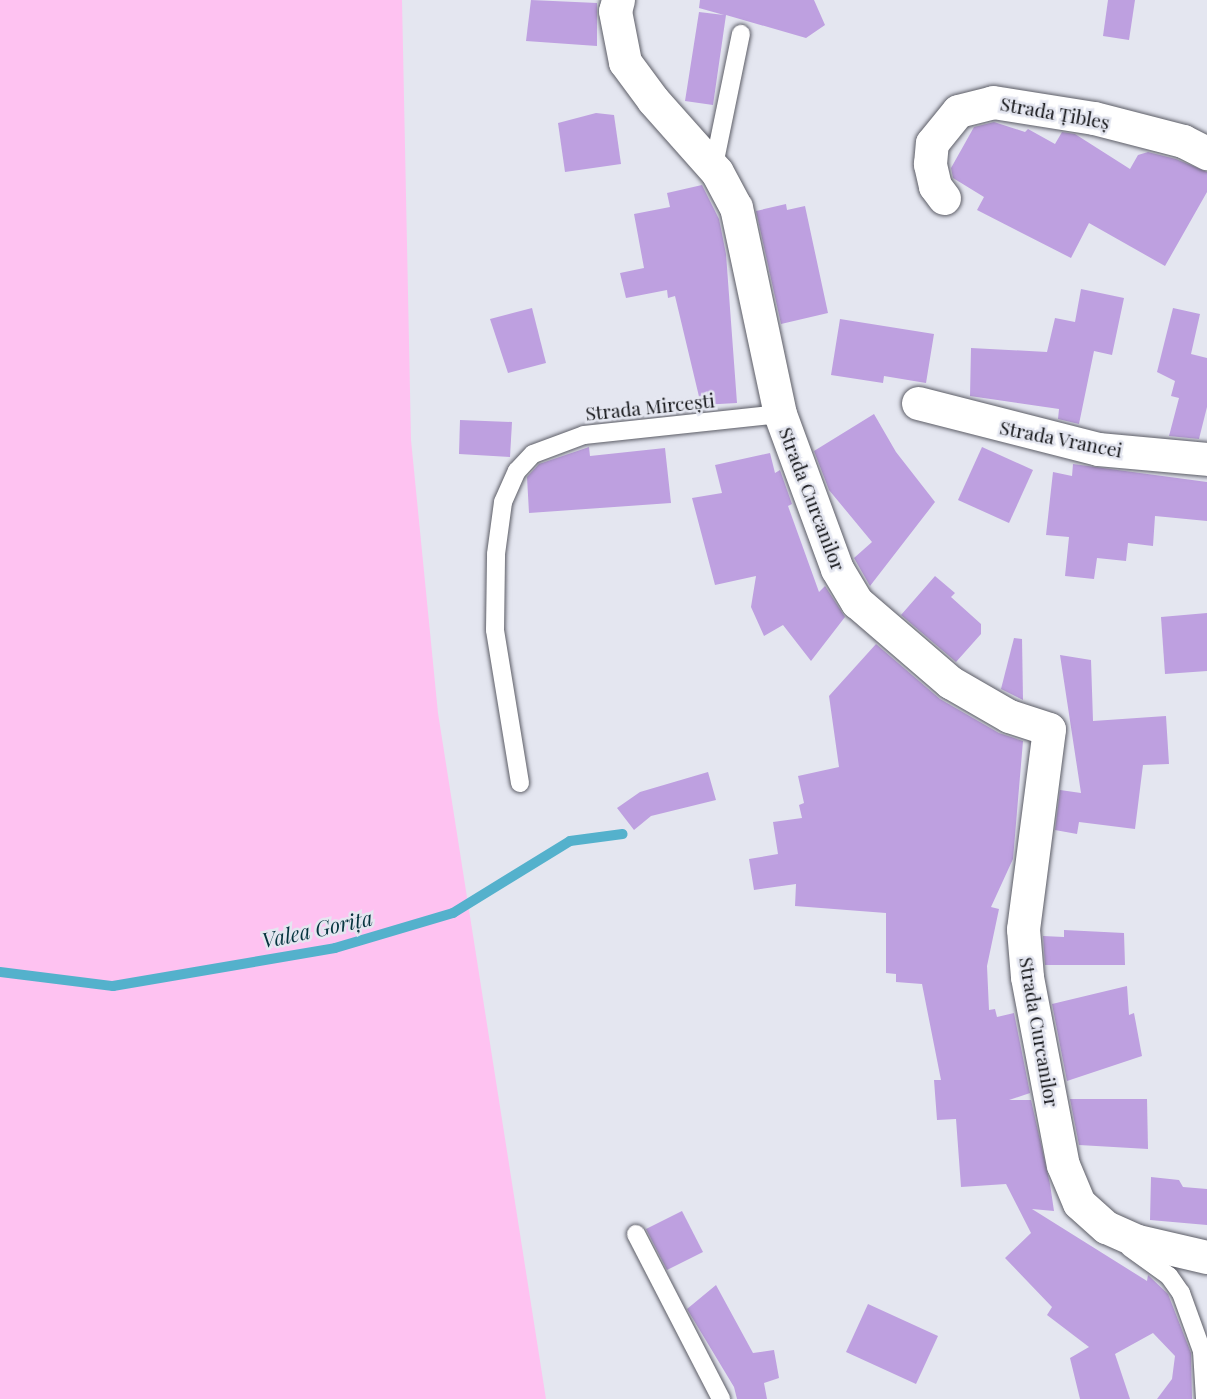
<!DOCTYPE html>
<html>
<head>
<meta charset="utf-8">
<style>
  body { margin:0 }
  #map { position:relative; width:1207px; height:1399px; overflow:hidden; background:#e4e6f0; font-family:"Playfair Display",serif }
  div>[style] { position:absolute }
  .green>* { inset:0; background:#fec2f1 }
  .stream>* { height:10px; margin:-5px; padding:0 5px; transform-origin:5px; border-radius:5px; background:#54b1cc }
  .building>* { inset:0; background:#bea0e0 }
  .roads { filter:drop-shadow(0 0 2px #5c5d66) drop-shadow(0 0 2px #5c5d66) }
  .service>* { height:18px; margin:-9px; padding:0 9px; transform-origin:9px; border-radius:9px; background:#fff }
  .minor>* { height:33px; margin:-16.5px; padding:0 16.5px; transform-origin:16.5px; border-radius:16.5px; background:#fff }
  span { translate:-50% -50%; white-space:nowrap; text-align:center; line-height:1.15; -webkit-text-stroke:5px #e4e6f0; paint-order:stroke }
  .street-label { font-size:19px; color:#111215 }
  .water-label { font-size:21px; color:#06343f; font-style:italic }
</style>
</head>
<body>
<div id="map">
  <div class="green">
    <div style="clip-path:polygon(0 0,402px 0,411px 440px,438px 713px,546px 1399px,0 1399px)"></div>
  </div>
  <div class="stream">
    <div style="left:0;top:972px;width:114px;rotate:7.1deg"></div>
    <div style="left:113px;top:986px;width:225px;rotate:-9.7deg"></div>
    <div style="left:335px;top:948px;width:123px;rotate:-16.5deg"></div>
    <div style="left:453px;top:913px;width:137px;rotate:-31.6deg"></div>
    <div style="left:570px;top:841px;width:53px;rotate:-7.5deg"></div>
  </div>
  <div class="building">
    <div style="clip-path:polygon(531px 0,597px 3px,597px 46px,526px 41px)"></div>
    <div style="clip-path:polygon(700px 0,814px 0,825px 25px,806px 38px,726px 15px,713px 105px,685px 101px,699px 12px,724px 15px,699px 8px)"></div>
    <div style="clip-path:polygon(1108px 0,1135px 0,1129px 40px,1103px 36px)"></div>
    <div style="clip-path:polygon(596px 113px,614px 115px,621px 164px,565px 172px,558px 123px)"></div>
    <div style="clip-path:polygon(994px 122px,1025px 132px,1028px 129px,1055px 144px,1062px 132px,1075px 134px,1130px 169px,1138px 155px,1148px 152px,1176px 159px,1207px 172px,1207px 192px,1165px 266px,1089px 223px,1071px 258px,977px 210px,984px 197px,953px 178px,951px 168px,974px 127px)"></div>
    <div style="clip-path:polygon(702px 185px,719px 219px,726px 254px,737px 403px,701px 405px,675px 296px,668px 298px,667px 290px,626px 298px,620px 273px,644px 268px,634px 214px,670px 207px,667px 193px)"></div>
    <div style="clip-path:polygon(786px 204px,787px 210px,805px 206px,828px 313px,781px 324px,756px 211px)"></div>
    <div style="clip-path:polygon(1081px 289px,1124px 298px,1112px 355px,1094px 351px,1079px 424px,1058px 419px,1059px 409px,970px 396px,971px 348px,1047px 352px,1055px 318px,1075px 322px)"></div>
    <div style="clip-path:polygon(532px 308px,546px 363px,508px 373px,490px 319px)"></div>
    <div style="clip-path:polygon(1173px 308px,1200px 314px,1191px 354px,1207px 358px,1207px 407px,1199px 439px,1169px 436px,1179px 398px,1171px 396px,1175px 381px,1157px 372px)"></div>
    <div style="clip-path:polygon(840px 319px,934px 334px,926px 383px,884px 376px,883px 383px,831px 375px)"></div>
    <div style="clip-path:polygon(874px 414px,896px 452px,935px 502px,870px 586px,854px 558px,872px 542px,829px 490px,814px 451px)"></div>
    <div style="clip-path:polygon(460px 420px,512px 422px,510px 457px,459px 454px)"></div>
    <div style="clip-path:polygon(589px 447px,590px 456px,665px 448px,671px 503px,529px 513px,527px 477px,539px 464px)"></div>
    <div style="clip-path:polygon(982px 447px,1033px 470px,1009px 523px,958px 500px)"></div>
    <div style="clip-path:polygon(770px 453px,775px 473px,780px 470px,792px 504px,788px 506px,819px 592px,825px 586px,845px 617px,811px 661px,783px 625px,764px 636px,751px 607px,756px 576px,715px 585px,692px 498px,722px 493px,715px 465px)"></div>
    <div style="clip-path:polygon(1073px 464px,1207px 482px,1207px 521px,1155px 516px,1153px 546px,1128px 543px,1126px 561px,1097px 558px,1094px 579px,1065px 576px,1069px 537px,1046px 535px,1053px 472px,1072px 476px)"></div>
    <div style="clip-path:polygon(935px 576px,955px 593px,951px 597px,981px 624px,981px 634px,956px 662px,901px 615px)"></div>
    <div style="clip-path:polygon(1207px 613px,1207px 671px,1165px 674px,1161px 617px)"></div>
    <div style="clip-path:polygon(1014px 638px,1022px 639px,1023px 700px,1001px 689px)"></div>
    <div style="clip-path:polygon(876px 644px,940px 699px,999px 733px,1023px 741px,1013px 859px,991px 907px,999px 909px,987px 966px,989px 1010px,995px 1009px,997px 1017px,1014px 1013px,1030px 1093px,1009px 1100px,1031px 1100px,1050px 1184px,1054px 1211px,1032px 1209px,1147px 1281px,1148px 1275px,1168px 1294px,1191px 1353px,1192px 1399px,1157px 1399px,1172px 1379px,1175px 1356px,1153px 1333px,1115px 1354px,1130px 1399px,1080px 1399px,1070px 1358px,1089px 1347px,1047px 1315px,1052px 1307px,1005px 1258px,1031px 1233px,1006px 1184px,961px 1187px,956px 1119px,937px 1120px,934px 1080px,941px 1080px,922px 984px,896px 982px,896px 974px,886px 973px,886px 913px,795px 906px,796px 884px,754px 890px,749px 859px,778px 854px,773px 822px,802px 818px,799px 805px,804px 803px,798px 776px,839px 767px,829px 696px)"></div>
    <div style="clip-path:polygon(1060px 655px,1091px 660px,1093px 721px,1166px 716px,1169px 764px,1143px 765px,1135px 829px,1079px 822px,1077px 834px,1055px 830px,1060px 790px,1081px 793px)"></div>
    <div style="clip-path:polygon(708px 772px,716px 800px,651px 816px,634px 830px,617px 808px,640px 792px)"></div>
    <div style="clip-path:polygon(1064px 930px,1124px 933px,1125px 965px,1045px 965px,1043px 936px,1064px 937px)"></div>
    <div style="clip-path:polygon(1127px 986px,1129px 1015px,1134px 1013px,1142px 1056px,1067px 1081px,1052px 1004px)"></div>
    <div style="clip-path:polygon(1070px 1099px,1147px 1099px,1148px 1149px,1079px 1145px)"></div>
    <div style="clip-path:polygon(1151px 1177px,1179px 1180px,1183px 1187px,1207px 1189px,1207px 1225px,1150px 1220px)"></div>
    <div style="clip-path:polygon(682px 1211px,703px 1252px,667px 1270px,646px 1229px)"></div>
    <div style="clip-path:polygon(716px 1285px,753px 1353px,774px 1350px,779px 1378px,764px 1383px,767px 1399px,737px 1399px,734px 1387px,687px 1309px)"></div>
    <div style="clip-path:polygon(868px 1304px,938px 1336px,916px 1384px,846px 1352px)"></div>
  </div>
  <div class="roads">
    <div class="service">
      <div style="left:713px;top:170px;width:139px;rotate:-78.4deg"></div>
      <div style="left:520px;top:783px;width:155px;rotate:-99.3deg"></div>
      <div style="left:495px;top:630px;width:76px;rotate:-89.2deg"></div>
      <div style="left:496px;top:554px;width:52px;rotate:-82.3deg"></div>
      <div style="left:503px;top:502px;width:34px;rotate:-66deg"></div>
      <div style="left:517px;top:471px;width:23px;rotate:-47deg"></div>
      <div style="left:533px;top:454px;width:54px;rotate:-20.4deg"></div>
      <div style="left:584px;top:435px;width:197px;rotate:-6.1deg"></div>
      <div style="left:636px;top:1234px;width:186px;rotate:62.7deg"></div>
      <div style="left:1130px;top:1248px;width:48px;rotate:35.7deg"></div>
      <div style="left:1169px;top:1276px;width:21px;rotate:55deg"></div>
      <div style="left:1181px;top:1293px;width:62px;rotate:70.1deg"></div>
      <div style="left:1202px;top:1351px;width:48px;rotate:86.4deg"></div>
    </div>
    <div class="minor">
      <div style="left:618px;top:0;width:11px;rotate:105deg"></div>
      <div style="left:615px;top:11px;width:52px;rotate:78.9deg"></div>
      <div style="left:625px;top:62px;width:47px;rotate:53.6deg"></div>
      <div style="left:653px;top:100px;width:96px;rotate:48.4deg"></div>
      <div style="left:717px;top:172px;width:40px;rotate:62deg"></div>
      <div style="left:736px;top:207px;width:212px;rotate:78deg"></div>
      <div style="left:780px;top:414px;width:165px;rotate:69.8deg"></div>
      <div style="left:837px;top:569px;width:39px;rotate:59deg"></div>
      <div style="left:857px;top:602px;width:123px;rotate:40.7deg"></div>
      <div style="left:950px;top:682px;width:68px;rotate:30deg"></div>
      <div style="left:1009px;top:716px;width:42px;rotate:18deg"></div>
      <div style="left:1049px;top:729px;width:202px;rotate:97.4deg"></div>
      <div style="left:1023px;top:929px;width:48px;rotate:85.2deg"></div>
      <div style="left:1027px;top:977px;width:191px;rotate:79.2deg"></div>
      <div style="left:1063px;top:1165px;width:41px;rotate:67.2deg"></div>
      <div style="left:1079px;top:1203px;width:36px;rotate:42deg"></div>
      <div style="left:1106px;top:1227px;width:35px;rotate:24deg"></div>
      <div style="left:1138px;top:1241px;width:71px;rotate:13.1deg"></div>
      <div style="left:944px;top:198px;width:15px;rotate:-127deg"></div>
      <div style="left:935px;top:186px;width:23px;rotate:-103deg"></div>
      <div style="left:930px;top:164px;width:21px;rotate:-85deg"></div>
      <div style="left:932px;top:143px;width:41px;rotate:-50.9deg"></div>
      <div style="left:958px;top:111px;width:36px;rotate:-14deg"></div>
      <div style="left:993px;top:102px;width:102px;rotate:9deg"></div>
      <div style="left:1094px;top:118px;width:92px;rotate:14.5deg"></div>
      <div style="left:1183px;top:141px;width:27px;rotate:27deg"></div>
      <div style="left:918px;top:403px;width:186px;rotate:14.3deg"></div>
      <div style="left:1098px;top:449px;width:109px;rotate:5.2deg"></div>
    </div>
  </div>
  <div class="street-label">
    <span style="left:1055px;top:113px;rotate:10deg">Strada Țibleș</span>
    <span style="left:650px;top:407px;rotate:-6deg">Strada Mircești</span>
    <span style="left:1061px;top:439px;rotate:11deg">Strada Vrancei</span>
    <span style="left:812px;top:499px;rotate:69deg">Strada Curcanilor</span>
    <span style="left:1039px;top:1032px;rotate:80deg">Strada Curcanilor</span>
  </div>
  <div class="water-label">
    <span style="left:317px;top:928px;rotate:-12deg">Valea Gorița</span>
  </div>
</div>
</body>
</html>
